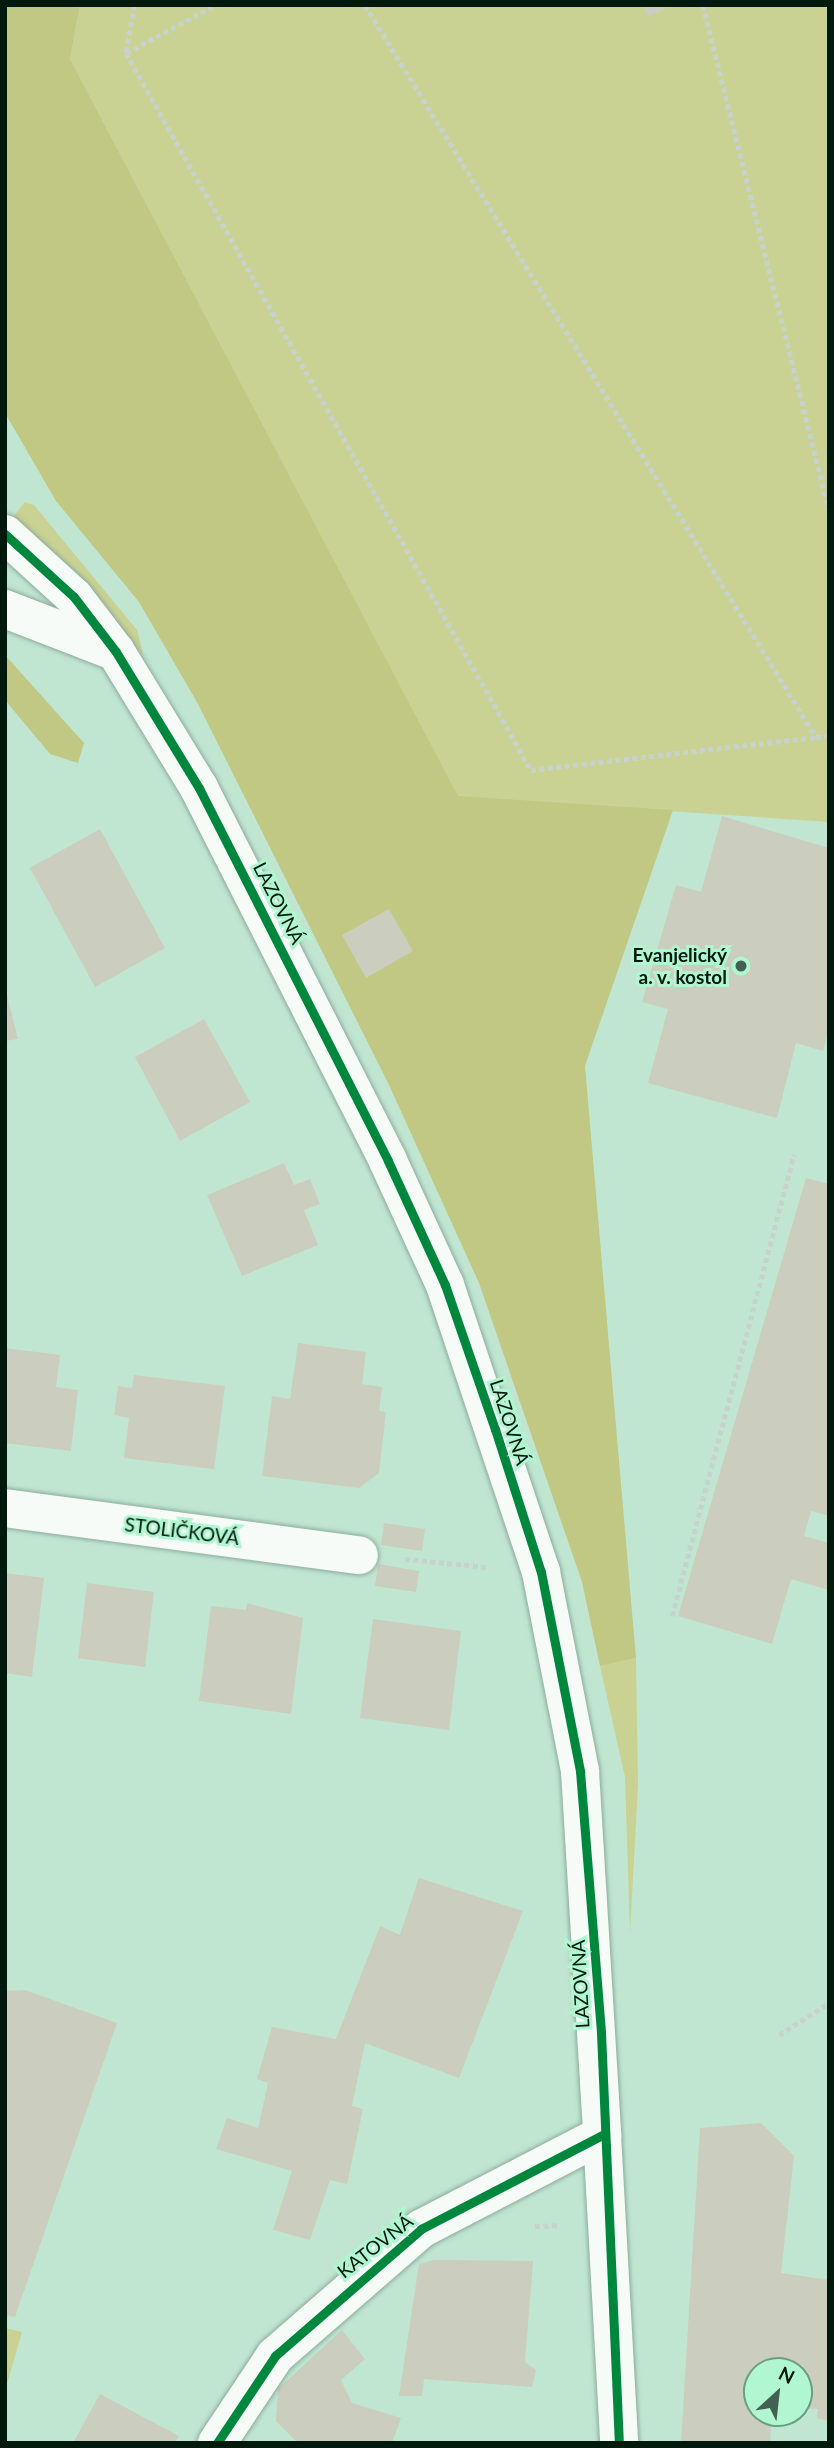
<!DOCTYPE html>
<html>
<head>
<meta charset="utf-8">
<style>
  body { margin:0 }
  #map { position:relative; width:834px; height:2448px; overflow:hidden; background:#c0e6d2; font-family:Lato,sans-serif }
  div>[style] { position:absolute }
  .green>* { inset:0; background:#c9d292 }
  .forest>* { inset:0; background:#c0c884 }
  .building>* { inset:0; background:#cbcdbe }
  .path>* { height:4.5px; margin-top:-2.25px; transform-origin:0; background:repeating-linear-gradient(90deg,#c7d2cc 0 5px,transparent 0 8.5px) }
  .roads { filter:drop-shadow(0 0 2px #8dac9c) drop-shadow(0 0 2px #8dac9c) }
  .pedestrian>* { height:38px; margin:-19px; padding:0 19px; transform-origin:19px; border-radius:19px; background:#f6fbf8 }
  .minor>* { height:38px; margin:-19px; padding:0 19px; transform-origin:19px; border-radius:19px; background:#f6fbf8 }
  .cycleway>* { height:9px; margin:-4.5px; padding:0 4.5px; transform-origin:4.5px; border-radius:4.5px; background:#00873e }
  .dots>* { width:19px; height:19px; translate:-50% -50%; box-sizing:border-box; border:4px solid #b0f6d1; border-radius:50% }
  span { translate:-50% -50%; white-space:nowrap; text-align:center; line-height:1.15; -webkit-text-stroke:6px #b0f6d1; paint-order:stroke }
  .street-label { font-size:19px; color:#00190d }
  .poi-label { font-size:19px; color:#00190d; font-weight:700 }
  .right { translate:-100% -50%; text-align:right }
  .frame { position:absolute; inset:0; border:7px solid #00190d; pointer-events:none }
  .north { position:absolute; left:743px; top:2357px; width:70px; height:70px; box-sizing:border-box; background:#b0f6d1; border:2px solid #6a9e83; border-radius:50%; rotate:27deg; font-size:19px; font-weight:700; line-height:28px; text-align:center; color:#00190d }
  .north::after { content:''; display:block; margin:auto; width:24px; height:32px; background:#436152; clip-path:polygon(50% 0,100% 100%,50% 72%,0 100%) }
</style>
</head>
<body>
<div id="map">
  <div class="green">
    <div style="clip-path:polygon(80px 5px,829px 5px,829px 822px,458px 797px,70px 59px)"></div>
    <div style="clip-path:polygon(25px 502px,34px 505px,137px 630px,144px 657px,76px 572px,12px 518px)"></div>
    <div style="clip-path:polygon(636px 1658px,638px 1785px,630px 1934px,625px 1777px,600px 1666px)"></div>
    <div style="clip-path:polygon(5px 2328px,22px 2332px,5px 2391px)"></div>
  </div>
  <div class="forest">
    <div style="clip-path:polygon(5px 5px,80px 5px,70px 59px,458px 796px,673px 810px,585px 1066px,636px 1658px,600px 1666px,582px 1582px,479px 1283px,389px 1085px,198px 704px,139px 602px,56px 501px,5px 413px)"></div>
    <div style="clip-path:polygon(5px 655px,84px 743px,78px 763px,50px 754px,5px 700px)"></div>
  </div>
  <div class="building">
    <div style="clip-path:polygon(643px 5px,672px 5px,648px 17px)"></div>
    <div style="clip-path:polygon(722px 816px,829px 848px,829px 1029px,823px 1051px,796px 1043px,777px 1118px,648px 1083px,668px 1009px,642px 1002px,676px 885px,701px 892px)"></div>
    <div style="clip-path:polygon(100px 829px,165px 948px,95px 987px,30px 868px)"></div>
    <div style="clip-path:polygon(389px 909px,413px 951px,366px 978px,342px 935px)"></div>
    <div style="clip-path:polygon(5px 987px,18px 1039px,5px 1041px)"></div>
    <div style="clip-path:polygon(204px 1019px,250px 1102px,180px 1141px,135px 1057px)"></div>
    <div style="clip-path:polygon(284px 1163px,294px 1185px,310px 1179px,320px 1204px,304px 1210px,318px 1245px,242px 1276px,207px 1195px)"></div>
    <div style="clip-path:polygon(806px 1178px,829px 1184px,829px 1516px,811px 1511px,804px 1536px,829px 1543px,829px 1590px,791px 1579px,772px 1644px,678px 1616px)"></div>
    <div style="clip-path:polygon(298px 1343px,366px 1352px,362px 1384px,382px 1387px,379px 1411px,386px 1412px,379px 1473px,359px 1488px,262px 1476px,272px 1396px,290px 1399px)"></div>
    <div style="clip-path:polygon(5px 1348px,60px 1355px,56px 1387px,78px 1390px,71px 1451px,5px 1443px)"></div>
    <div style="clip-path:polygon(134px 1375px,225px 1386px,214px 1469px,124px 1458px,129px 1418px,114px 1415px,118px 1386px,132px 1388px)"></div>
    <div style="clip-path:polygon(384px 1523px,425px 1529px,422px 1551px,381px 1545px)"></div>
    <div style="clip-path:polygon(378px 1564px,419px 1571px,416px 1592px,375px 1586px)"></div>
    <div style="clip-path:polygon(5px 1573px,44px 1578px,32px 1677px,5px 1673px)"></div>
    <div style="clip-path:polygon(87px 1583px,154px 1592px,145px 1667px,78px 1658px)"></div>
    <div style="clip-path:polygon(247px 1603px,303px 1618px,291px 1714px,199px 1701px,211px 1606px,246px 1610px)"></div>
    <div style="clip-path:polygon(373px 1619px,461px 1631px,449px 1730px,360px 1718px)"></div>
    <div style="clip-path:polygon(419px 1878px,523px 1911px,459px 2078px,365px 2043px,352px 2106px,363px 2109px,347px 2184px,330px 2180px,310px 2240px,273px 2230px,292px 2171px,216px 2149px,227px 2118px,258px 2128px,268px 2083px,257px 2079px,272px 2027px,336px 2039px,380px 1926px,400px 1935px)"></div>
    <div style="clip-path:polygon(25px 1990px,117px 2023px,15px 2317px,5px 2315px,5px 1991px)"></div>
    <div style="clip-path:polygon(761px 2123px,794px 2156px,781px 2273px,829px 2280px,829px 2421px,817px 2418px,818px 2409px,799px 2409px,799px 2371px,757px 2371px,757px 2413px,772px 2413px,770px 2443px,681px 2443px,700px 2128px)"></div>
    <div style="clip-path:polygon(434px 2260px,533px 2261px,525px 2362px,536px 2370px,532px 2387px,424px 2379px,422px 2396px,399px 2396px,419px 2264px)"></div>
    <div style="clip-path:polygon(342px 2330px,365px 2359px,341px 2380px,352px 2403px,401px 2418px,392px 2443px,298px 2443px,276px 2421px,278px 2389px)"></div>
    <div style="clip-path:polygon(100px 2394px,179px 2436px,175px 2443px,73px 2443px)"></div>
  </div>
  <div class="path">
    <div style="left:135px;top:5px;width:49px;rotate:100.6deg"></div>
    <div style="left:126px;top:53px;width:101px;rotate:-28.3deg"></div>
    <div style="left:365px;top:5px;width:860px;rotate:58.36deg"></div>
    <div style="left:816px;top:737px;width:13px;rotate:-4deg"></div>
    <div style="left:703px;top:5px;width:520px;rotate:75.99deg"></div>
    <div style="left:126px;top:53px;width:823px;rotate:60.54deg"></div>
    <div style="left:531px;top:770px;width:287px;rotate:-6.6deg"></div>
    <div style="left:405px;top:1559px;width:82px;rotate:5.6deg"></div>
    <div style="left:672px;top:1616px;width:477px;rotate:-75.2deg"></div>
    <div style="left:779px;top:2035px;width:59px;rotate:-32.6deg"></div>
    <div style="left:535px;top:2226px;width:23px;rotate:-2deg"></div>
  </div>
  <div class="roads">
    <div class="pedestrian">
      <div style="left:602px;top:2135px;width:308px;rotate:86.8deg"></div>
    </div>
    <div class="minor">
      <div style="left:5px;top:534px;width:93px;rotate:42.4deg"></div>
      <div style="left:74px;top:597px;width:69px;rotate:52.6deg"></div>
      <div style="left:116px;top:652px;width:159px;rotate:58.6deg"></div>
      <div style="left:199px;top:788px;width:418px;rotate:63.1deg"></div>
      <div style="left:388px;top:1161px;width:136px;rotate:65.3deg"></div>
      <div style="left:445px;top:1285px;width:303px;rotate:71.5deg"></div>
      <div style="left:541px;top:1572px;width:203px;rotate:78.9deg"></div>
      <div style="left:580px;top:1771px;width:365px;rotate:86.5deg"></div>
      <div style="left:602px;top:2135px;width:204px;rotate:152.6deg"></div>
      <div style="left:421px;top:2229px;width:194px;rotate:139deg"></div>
      <div style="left:275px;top:2356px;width:105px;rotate:123.7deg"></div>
      <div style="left:5px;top:609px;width:117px;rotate:21.1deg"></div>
      <div style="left:5px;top:1508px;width:357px;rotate:7.6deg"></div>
    </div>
  </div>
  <div class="cycleway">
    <div style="left:5px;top:534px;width:93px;rotate:42.4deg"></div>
    <div style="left:74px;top:597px;width:69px;rotate:52.6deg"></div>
    <div style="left:116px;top:652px;width:159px;rotate:58.6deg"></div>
    <div style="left:199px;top:788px;width:418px;rotate:63.1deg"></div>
    <div style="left:388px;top:1161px;width:136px;rotate:65.3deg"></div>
    <div style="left:445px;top:1285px;width:152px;rotate:70.9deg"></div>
    <div style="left:495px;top:1429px;width:150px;rotate:72.2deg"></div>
    <div style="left:541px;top:1572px;width:203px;rotate:78.9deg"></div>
    <div style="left:580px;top:1771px;width:263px;rotate:85.4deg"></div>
    <div style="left:601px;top:2033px;width:410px;rotate:87.5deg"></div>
    <div style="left:217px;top:2443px;width:105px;rotate:-56.3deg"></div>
    <div style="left:275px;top:2356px;width:194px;rotate:-41deg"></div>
    <div style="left:421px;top:2229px;width:204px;rotate:-27.4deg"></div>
  </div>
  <div class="dots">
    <div style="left:741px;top:966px;background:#436152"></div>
  </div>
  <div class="street-label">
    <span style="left:279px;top:903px;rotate:63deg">LAZOVNÁ</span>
    <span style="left:510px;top:1422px;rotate:72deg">LAZOVNÁ</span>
    <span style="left:182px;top:1531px;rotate:7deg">STOLIČKOVÁ</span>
    <span style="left:580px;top:1984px;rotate:-93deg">LAZOVNÁ</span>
    <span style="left:375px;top:2246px;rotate:-38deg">KATOVNÁ</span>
  </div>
  <div class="poi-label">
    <span class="right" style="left:727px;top:966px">Evanjelický<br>a. v. kostol</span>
  </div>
  <div class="frame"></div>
  <div class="north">N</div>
</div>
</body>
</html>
